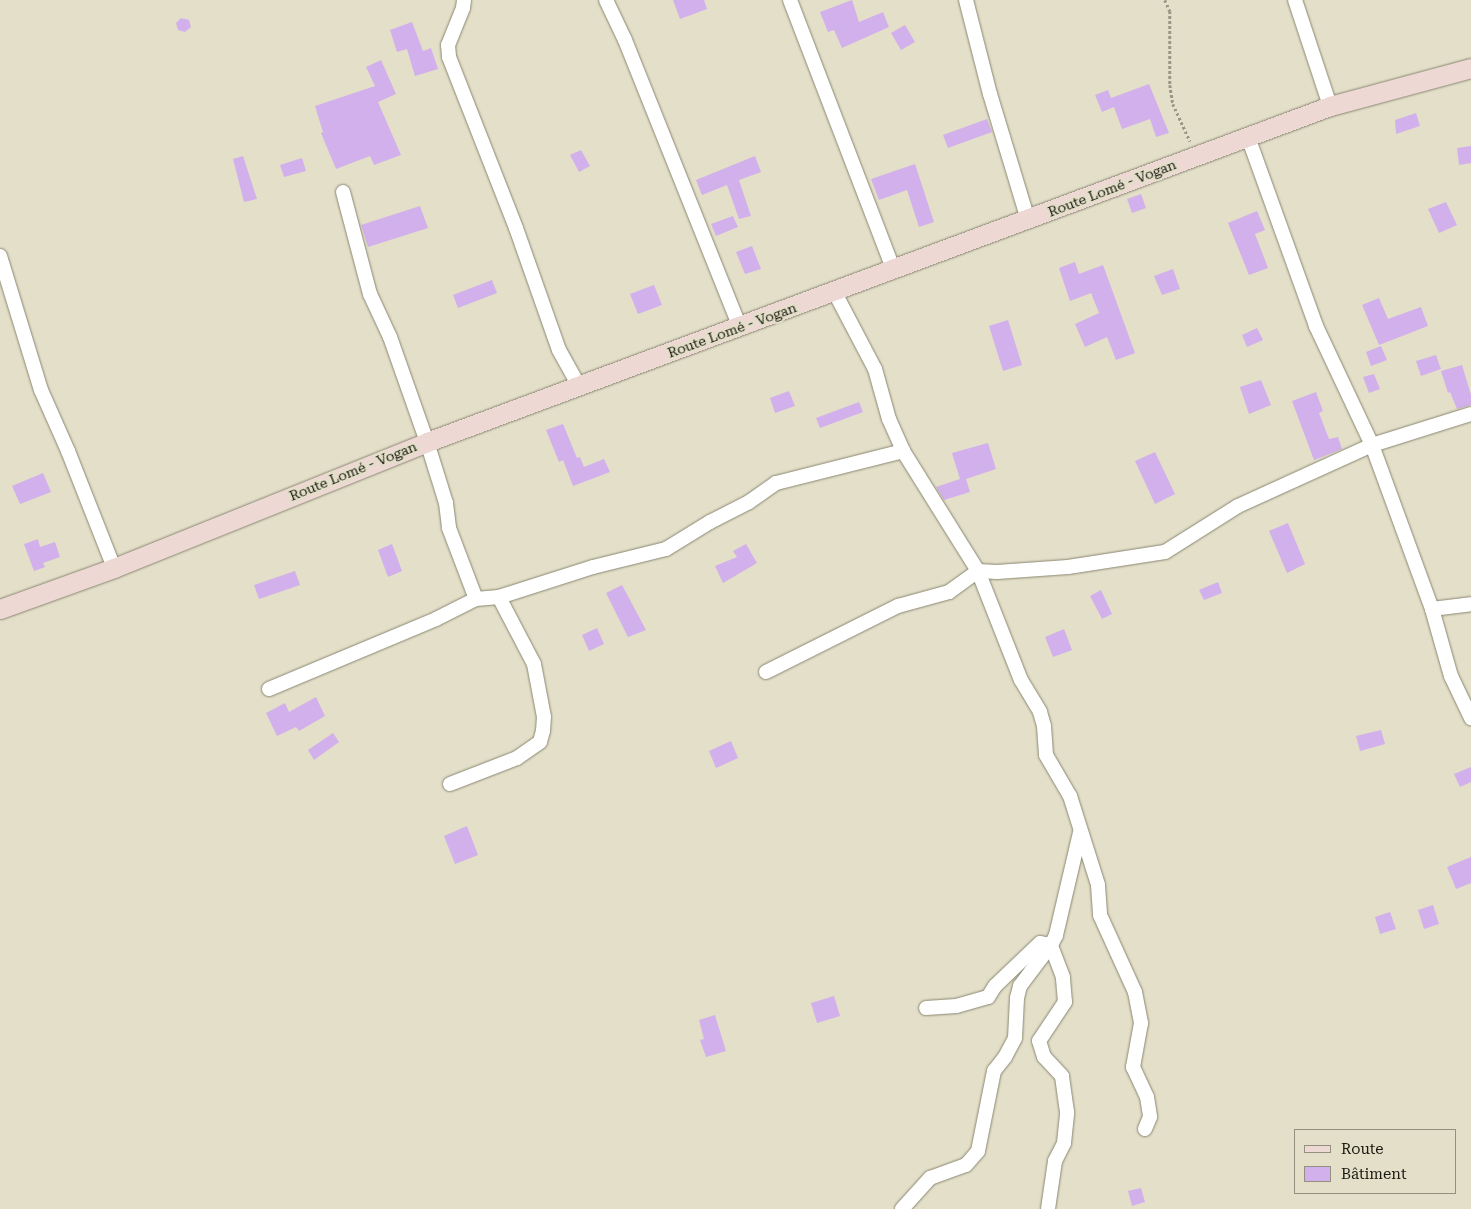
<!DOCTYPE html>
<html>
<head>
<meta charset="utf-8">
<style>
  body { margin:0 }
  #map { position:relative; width:1471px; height:1209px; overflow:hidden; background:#e3dfc9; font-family:"Roboto Serif",serif }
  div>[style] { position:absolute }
  .building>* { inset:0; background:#d2b0eb }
  .path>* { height:2.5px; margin-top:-1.25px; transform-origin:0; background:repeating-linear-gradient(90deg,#999685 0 2.5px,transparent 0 5px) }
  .roads { filter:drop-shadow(0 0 1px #8a8772) drop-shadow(0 0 1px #8a8772) }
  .minor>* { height:14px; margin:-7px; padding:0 7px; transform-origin:7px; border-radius:7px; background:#fff }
  .secondary>* { height:19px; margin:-9.5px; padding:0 9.5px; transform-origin:9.5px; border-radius:9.5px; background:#edd8d4 }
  span { translate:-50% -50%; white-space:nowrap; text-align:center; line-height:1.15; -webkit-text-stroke:4.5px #e3dfc9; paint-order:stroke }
  .street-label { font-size:14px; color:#1b1a12 }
  .legend { position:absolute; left:1294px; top:1129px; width:162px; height:65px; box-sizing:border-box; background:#e3dfc9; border:1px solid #939080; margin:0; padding:6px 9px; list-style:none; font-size:15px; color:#1b1a12 }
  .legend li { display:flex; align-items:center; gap:10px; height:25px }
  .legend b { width:25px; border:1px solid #939080 }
</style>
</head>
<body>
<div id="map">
  <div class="building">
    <div style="clip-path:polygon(673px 0,704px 0,707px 9px,680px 19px)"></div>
    <div style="clip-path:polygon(852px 0,859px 22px,883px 12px,889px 27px,842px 48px,834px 30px,828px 32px,820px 12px)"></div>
    <div style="clip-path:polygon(181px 18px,189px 20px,191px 27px,185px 32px,178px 30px,176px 23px)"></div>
    <div style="clip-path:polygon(412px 22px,423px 51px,431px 48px,438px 69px,415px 76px,407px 49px,397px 52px,390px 30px)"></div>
    <div style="clip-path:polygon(905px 25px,915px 42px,901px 50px,891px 33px)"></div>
    <div style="clip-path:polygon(381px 60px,396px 94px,378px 102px,401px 155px,374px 165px,370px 156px,336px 169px,321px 133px,323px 132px,315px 106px,375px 86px,366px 67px)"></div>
    <div style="clip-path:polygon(1149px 84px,1169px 133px,1156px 137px,1150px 119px,1122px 129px,1114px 107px,1102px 112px,1095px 95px,1108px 90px,1111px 98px)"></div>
    <div style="clip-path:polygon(1416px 113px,1420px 126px,1396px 134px,1395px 120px)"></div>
    <div style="clip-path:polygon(987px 119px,992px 132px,948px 148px,943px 135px)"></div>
    <div style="clip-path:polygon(1471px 146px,1471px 163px,1459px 165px,1457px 148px)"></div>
    <div style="clip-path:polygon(581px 150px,590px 166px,579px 172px,570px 155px)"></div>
    <div style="clip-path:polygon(243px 156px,257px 199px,244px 202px,233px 159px)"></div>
    <div style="clip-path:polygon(755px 156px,761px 172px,739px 180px,751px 216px,739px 219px,727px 185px,702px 195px,696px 180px)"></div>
    <div style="clip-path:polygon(302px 158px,306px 171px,284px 177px,280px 165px)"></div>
    <div style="clip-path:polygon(915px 164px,934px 222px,919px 227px,907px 190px,879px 200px,871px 179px)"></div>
    <div style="clip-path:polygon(1141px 194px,1146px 208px,1132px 213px,1127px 199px)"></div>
    <div style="clip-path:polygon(1446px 202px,1457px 225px,1439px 233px,1428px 209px)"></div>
    <div style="clip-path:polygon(420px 206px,428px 228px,368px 247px,361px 225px)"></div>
    <div style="clip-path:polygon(1257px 211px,1265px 230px,1255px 234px,1268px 268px,1249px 275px,1228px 223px)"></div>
    <div style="clip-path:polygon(733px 216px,738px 227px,716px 236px,711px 224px)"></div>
    <div style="clip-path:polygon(752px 246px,761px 269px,745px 274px,736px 252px)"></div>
    <div style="clip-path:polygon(1075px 262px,1079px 274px,1103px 265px,1135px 353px,1116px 360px,1107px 337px,1085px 347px,1075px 324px,1099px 313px,1091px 293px,1070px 301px,1059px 268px)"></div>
    <div style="clip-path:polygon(1173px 269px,1180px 289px,1162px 295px,1154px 276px)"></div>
    <div style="clip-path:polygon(492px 280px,497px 293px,458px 308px,453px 295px)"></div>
    <div style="clip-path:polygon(654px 285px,662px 305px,638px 314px,630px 294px)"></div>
    <div style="clip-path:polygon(1379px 298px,1388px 319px,1421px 307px,1428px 326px,1379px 345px,1362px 305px)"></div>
    <div style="clip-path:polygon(1008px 320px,1022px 365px,1003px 371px,989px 326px)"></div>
    <div style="clip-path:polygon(1257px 328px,1263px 340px,1247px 347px,1242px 335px)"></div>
    <div style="clip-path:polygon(1381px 346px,1387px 360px,1371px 366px,1366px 352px)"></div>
    <div style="clip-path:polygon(1436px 355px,1441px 369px,1421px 376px,1416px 361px)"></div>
    <div style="clip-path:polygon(1462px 365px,1471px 395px,1471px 405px,1457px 409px,1450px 392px,1448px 393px,1441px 371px)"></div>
    <div style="clip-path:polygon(1374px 374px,1380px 389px,1369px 393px,1363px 377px)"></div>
    <div style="clip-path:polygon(1261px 380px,1271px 405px,1249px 414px,1240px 387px)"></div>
    <div style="clip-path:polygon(789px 391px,795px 406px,775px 413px,770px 398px)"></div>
    <div style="clip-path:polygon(1316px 392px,1323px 411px,1319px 413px,1329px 439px,1338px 437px,1342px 449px,1314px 460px,1292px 401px)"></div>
    <div style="clip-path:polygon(859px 402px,863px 412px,820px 428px,816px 418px)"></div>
    <div style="clip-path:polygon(563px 424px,577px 458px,580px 457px,584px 467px,604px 459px,610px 472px,573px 486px,563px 460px,559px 462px,546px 430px)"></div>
    <div style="clip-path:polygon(988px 443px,996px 469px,966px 479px,970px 492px,944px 500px,936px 487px,960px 479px,952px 453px)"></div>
    <div style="clip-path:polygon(1155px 452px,1175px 494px,1155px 504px,1135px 461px)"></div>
    <div style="clip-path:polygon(43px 473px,51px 492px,20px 504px,12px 486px)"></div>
    <div style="clip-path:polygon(1288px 523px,1305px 564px,1287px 573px,1269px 531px)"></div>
    <div style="clip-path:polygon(38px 539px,40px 547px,55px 542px,60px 557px,43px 563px,45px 567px,34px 571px,24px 544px)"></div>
    <div style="clip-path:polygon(392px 544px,402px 571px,388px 577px,378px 550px)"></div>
    <div style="clip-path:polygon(746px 544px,757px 563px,723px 583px,715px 566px,737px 557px,733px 551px)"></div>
    <div style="clip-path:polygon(295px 571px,300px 585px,259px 599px,254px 585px)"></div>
    <div style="clip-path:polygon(1218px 582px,1222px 593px,1204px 600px,1199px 590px)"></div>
    <div style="clip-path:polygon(622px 585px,646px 630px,628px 637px,606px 593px)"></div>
    <div style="clip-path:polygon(1101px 590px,1112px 614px,1102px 619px,1090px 596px)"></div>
    <div style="clip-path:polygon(597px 628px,604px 644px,589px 651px,582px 635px)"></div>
    <div style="clip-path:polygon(1064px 629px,1072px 650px,1053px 657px,1045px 637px)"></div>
    <div style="clip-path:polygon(316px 697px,325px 716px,299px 731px,296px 727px,277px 736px,266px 713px,285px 703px,289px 712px)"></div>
    <div style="clip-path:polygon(1381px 730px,1385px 744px,1360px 751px,1356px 736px)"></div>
    <div style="clip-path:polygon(333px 733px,339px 742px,314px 760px,308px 750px)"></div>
    <div style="clip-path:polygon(731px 741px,738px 758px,716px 768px,709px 751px)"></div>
    <div style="clip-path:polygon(1471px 767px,1471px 782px,1460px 787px,1454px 774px)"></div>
    <div style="clip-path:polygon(467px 826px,478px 855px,455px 864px,444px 836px)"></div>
    <div style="clip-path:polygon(1471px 857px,1471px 883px,1456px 889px,1447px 867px)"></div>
    <div style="clip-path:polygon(1433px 905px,1439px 924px,1424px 929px,1418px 910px)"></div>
    <div style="clip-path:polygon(1390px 912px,1396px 929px,1380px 934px,1375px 917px)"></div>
    <div style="clip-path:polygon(834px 996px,840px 1016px,817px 1023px,811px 1003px)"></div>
    <div style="clip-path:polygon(715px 1015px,726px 1051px,706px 1057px,700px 1040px,704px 1039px,699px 1020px)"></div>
    <div style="clip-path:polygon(1141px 1188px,1145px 1202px,1132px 1206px,1128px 1191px)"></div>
  </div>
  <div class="path">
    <div style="left:1165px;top:0;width:12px;rotate:66deg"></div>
    <div style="left:1170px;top:11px;width:74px;rotate:90deg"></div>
    <div style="left:1170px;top:85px;width:19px;rotate:81deg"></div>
    <div style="left:1173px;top:104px;width:41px;rotate:65.3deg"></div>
  </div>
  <div class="roads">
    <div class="minor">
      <div style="left:464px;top:0;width:8px;rotate:97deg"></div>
      <div style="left:463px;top:8px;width:40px;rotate:112deg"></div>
      <div style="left:448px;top:45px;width:12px;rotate:85deg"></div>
      <div style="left:449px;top:57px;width:184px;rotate:68.6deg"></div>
      <div style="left:516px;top:228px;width:129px;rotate:70.6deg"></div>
      <div style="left:559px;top:350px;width:41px;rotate:60.9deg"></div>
      <div style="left:606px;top:0;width:44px;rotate:64.6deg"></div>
      <div style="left:625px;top:40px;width:309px;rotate:68.2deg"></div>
      <div style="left:790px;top:0;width:288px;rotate:69deg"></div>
      <div style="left:966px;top:0;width:97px;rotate:75.7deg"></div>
      <div style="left:990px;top:94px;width:132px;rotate:73.2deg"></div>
      <div style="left:1295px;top:0;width:112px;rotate:71.7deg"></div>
      <div style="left:1248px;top:137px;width:201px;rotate:70.2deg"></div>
      <div style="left:1316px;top:326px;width:132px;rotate:64.8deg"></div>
      <div style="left:1372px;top:445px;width:175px;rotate:69.9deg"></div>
      <div style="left:1432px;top:609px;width:70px;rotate:74.2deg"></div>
      <div style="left:1451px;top:676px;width:47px;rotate:64.5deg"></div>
      <div style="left:343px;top:192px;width:106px;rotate:75.2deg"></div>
      <div style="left:370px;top:294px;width:47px;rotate:65.1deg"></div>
      <div style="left:390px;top:337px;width:111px;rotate:70.6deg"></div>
      <div style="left:427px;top:442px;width:64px;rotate:72.7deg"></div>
      <div style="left:446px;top:503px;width:25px;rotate:83deg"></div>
      <div style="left:449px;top:528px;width:76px;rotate:69.2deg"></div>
      <div style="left:0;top:256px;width:140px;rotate:73deg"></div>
      <div style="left:41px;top:390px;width:67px;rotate:66.1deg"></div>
      <div style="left:68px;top:451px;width:126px;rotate:68.5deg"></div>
      <div style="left:834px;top:291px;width:88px;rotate:62.3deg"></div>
      <div style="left:875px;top:369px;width:52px;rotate:74.4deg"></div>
      <div style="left:889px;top:419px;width:35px;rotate:66deg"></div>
      <div style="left:903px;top:451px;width:142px;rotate:58deg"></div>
      <div style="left:978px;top:571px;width:117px;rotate:68.5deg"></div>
      <div style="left:1021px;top:680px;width:37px;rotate:59deg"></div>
      <div style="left:1040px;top:712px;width:15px;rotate:74deg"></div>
      <div style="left:1044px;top:726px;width:29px;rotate:86deg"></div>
      <div style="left:1046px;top:755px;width:48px;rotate:59.7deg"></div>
      <div style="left:1070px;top:796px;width:93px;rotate:72.5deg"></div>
      <div style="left:1098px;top:885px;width:30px;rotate:86deg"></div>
      <div style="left:1100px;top:915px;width:85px;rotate:65.6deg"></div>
      <div style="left:1135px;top:992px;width:32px;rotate:79deg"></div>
      <div style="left:1141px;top:1023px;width:45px;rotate:100.3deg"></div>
      <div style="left:1133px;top:1067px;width:33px;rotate:65deg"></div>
      <div style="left:1147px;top:1097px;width:20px;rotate:81deg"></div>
      <div style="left:1150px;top:1117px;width:13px;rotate:113deg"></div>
      <div style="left:1432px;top:609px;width:39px;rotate:-7deg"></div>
      <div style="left:766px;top:672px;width:148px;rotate:-26.6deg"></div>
      <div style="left:898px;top:606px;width:53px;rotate:-15.4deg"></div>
      <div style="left:949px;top:592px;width:36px;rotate:-36deg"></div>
      <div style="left:978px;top:571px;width:19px;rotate:3deg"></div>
      <div style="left:997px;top:572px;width:71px;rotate:-4deg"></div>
      <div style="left:1068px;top:567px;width:98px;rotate:-8.8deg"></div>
      <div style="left:1165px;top:552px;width:86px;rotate:-32.2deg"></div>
      <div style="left:1238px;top:506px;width:147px;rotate:-24.5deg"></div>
      <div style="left:1372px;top:445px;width:104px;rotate:-17.4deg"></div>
      <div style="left:269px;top:689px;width:181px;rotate:-22.7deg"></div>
      <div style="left:436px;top:619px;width:45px;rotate:-26.6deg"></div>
      <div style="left:476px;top:599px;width:23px;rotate:-5deg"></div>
      <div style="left:499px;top:597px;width:99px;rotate:-17.7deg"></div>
      <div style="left:593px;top:567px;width:75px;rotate:-13.9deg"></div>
      <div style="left:666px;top:549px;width:52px;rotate:-31.5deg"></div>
      <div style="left:710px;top:522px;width:44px;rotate:-27.1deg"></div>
      <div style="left:749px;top:502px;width:33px;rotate:-35deg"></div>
      <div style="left:776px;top:483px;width:131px;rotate:-14.1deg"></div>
      <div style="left:450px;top:784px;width:72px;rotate:-21.2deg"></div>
      <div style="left:517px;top:758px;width:28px;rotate:-35deg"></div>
      <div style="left:540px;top:742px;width:11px;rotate:-75deg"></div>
      <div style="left:543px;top:731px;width:14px;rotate:-86deg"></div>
      <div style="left:544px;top:717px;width:54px;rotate:-100.7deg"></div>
      <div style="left:534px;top:664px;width:76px;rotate:-117.6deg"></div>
      <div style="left:902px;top:1209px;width:42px;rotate:-47.9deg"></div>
      <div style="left:930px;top:1178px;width:38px;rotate:-20deg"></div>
      <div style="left:966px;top:1165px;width:18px;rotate:-49deg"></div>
      <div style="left:978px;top:1151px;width:82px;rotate:-78.7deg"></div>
      <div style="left:994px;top:1071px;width:18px;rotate:-52deg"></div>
      <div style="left:1005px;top:1057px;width:21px;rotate:-62deg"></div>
      <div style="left:1015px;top:1038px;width:40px;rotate:-87.1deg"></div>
      <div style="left:1017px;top:998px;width:12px;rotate:-76deg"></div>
      <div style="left:1020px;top:986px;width:51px;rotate:-52.9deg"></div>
      <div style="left:1051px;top:945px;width:11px;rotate:-170deg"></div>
      <div style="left:1040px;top:943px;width:62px;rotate:136.3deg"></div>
      <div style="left:995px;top:986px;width:13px;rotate:122deg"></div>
      <div style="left:988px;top:997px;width:33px;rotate:164deg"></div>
      <div style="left:956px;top:1006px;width:30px;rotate:176deg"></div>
      <div style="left:1048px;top:1209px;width:49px;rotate:-81.7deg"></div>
      <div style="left:1055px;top:1161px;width:20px;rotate:-63deg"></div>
      <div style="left:1064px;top:1143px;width:31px;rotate:-84deg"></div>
      <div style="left:1067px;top:1112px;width:36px;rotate:-98deg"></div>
      <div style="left:1062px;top:1076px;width:26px;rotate:-133deg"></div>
      <div style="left:1044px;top:1057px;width:17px;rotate:-107deg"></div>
      <div style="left:1039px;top:1041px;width:47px;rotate:-56.3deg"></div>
      <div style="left:1065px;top:1002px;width:25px;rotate:-95deg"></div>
      <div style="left:1063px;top:977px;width:34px;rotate:-111deg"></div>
      <div style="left:1051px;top:945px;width:11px;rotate:-63deg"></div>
      <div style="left:1056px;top:935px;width:105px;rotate:-76.8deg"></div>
    </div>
    <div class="secondary">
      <div style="left:0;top:609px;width:121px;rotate:-19.8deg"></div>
      <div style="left:114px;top:568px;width:337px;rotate:-21.9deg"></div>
      <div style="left:427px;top:442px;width:963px;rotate:-20.41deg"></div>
      <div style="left:1330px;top:106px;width:146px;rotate:-15.1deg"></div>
    </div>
  </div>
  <div class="street-label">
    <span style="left:1112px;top:188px;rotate:-21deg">Route Lomé - Vogan</span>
    <span style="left:732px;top:330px;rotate:-20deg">Route Lomé - Vogan</span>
    <span style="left:353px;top:471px;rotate:-22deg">Route Lomé - Vogan</span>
  </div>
  <ul class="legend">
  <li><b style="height:6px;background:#edd8d4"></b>Route</li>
  <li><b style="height:14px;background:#d2b0eb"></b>Bâtiment</li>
  </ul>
</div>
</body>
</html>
